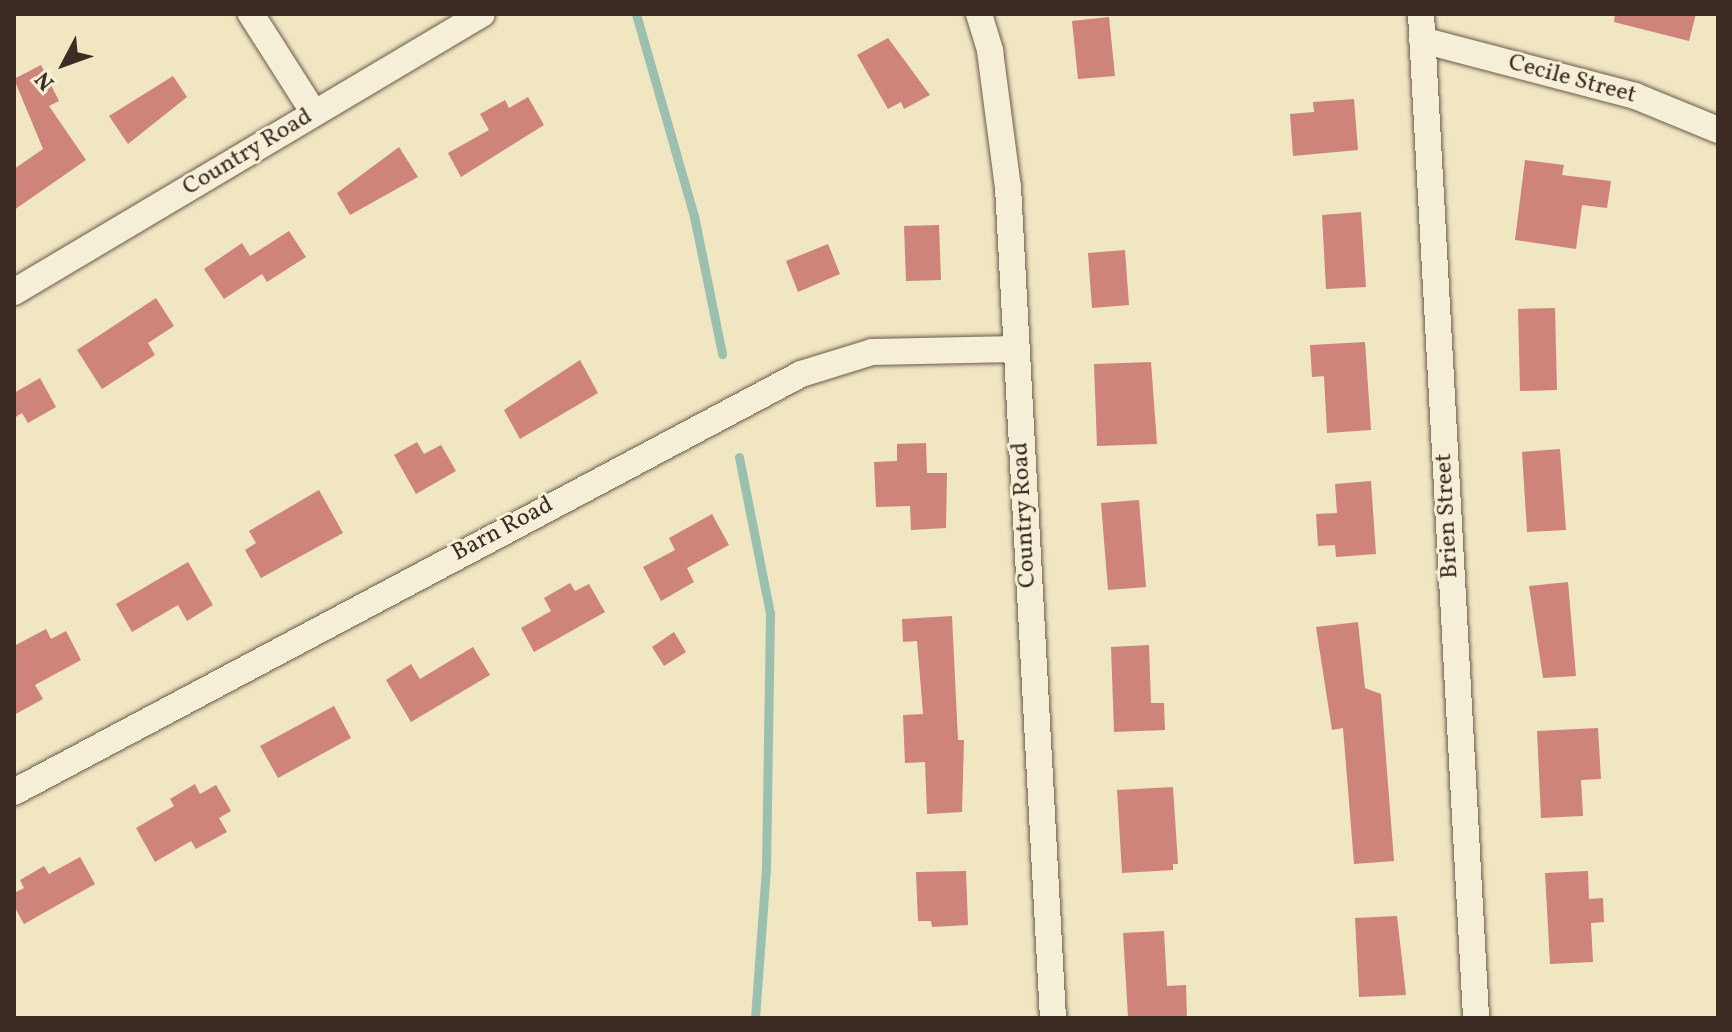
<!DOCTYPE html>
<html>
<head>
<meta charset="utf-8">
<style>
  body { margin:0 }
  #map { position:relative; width:1732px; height:1032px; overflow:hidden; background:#f1e6c2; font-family:Vollkorn,serif }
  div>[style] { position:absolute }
  .stream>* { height:9px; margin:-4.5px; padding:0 4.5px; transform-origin:4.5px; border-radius:4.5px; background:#9bc0b0 }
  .building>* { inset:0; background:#ce837b }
  .roads { filter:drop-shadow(0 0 2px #6a5a4c) drop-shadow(0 0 2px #6a5a4c) }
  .street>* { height:26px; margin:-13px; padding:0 13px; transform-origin:13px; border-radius:13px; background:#f6efd7 }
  span { translate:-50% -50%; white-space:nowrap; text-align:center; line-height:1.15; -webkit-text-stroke:6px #f6efd7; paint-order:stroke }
  .street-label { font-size:24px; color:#3d2c24 }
  .frame { position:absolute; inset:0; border:16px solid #3d2c24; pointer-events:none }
  .north { position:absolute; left:24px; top:24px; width:80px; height:80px; -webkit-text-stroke:6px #f6efd7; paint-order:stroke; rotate:229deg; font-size:22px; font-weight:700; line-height:32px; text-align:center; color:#3d2c24 }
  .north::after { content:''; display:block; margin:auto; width:28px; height:36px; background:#3d2c24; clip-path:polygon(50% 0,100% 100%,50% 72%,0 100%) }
</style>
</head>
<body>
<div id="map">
  <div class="stream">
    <div style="left:636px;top:14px;width:210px;rotate:74deg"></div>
    <div style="left:694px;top:216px;width:141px;rotate:78.5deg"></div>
    <div style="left:739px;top:457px;width:159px;rotate:78.8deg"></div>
    <div style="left:770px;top:613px;width:255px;rotate:90.9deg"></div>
    <div style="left:766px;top:868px;width:150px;rotate:94.2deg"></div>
  </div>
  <div class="building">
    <div style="clip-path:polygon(1615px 14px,1696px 14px,1689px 41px,1614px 22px)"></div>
    <div style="clip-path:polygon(1109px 17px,1115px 76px,1078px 79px,1072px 21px)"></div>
    <div style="clip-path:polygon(888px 38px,930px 95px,904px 109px,901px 102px,888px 109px,857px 55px)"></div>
    <div style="clip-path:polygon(41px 65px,59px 101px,49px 106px,86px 160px,14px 210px,14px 169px,43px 149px,14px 79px)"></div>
    <div style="clip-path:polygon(173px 76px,187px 97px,128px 144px,109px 116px)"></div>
    <div style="clip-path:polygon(528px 97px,544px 125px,461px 177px,448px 153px,489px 130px,480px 114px,505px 100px,509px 108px)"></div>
    <div style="clip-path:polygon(1354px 99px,1358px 150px,1293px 156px,1290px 114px,1314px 112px,1313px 102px)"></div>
    <div style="clip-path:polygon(399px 147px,418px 177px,350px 215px,337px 193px)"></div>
    <div style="clip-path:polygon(1525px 160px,1564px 165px,1562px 175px,1611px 181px,1607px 208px,1582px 205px,1576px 249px,1515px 240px)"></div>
    <div style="clip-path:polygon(1361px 212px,1366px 287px,1326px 289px,1322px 215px)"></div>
    <div style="clip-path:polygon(939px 225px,941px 280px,906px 281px,904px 226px)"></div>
    <div style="clip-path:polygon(289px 231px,306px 257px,267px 282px,262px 274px,224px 299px,204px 269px,242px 243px,250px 256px)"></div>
    <div style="clip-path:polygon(828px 244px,840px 274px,798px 292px,786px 261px)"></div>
    <div style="clip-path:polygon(1125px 250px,1129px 305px,1092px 308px,1088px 253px)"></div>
    <div style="clip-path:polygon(156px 298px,174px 326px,148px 343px,155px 355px,102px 389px,77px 350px)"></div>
    <div style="clip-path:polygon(1555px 308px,1557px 390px,1520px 391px,1518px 309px)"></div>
    <div style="clip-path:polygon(1365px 342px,1371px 430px,1327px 433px,1324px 376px,1312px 377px,1310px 345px)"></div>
    <div style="clip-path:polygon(580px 360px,598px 393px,520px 439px,504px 410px)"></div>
    <div style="clip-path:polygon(1151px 362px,1157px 444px,1097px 446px,1094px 364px)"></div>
    <div style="clip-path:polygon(40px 378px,56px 407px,28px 423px,22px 413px,14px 418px,14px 393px)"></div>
    <div style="clip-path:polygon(417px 442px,424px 454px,441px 445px,456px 471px,416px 494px,394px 455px)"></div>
    <div style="clip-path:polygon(926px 443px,927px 473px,947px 473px,946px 528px,911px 530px,910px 506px,876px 507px,874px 462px,897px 461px,897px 444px)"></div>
    <div style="clip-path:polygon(1560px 449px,1566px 530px,1527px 532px,1522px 452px)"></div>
    <div style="clip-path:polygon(1371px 481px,1376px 554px,1336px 557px,1335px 545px,1318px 546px,1316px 514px,1337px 513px,1335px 484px)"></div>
    <div style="clip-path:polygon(319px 490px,343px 533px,261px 578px,245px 550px,256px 543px,249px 531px)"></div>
    <div style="clip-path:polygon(1139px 500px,1146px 587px,1108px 590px,1101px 503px)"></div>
    <div style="clip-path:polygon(712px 514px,729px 545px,687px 568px,694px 582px,661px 601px,643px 567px,675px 550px,669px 538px)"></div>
    <div style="clip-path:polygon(188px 562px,213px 605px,187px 621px,178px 605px,132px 632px,116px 604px)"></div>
    <div style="clip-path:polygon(1568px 582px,1576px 676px,1543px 678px,1529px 586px)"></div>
    <div style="clip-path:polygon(570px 583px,575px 591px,589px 584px,605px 612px,534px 652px,521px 628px,551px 611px,544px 598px)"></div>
    <div style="clip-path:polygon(952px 616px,958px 740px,964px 740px,962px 812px,927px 814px,925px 762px,905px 763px,903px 715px,923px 714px,917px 641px,903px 642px,902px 619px)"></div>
    <div style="clip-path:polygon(1358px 622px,1365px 688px,1381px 694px,1394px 861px,1354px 864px,1343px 728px,1332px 730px,1316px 627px)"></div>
    <div style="clip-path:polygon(46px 629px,51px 639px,66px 631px,81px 660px,35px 685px,43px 699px,14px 715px,14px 646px)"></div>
    <div style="clip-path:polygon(674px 632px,686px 652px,664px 666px,652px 647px)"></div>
    <div style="clip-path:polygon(1149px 645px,1151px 703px,1164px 703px,1165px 730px,1114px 732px,1111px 647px)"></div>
    <div style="clip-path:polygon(473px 647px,490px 675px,411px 722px,386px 680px,411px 664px,420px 679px)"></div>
    <div style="clip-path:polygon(334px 706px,351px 738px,278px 778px,260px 746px)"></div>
    <div style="clip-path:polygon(1598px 728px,1601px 779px,1581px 780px,1583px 816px,1541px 818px,1537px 731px)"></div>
    <div style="clip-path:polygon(195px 784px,200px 794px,216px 785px,231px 811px,219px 818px,227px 832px,196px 849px,191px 841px,155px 862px,136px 828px,174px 806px,170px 799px)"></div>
    <div style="clip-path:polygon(1173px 787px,1178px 864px,1173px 864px,1173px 870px,1122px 873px,1117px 790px)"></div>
    <div style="clip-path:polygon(80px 857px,95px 884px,24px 924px,14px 906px,14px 893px,24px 888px,20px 880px,44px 866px,49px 874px)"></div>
    <div style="clip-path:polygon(966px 871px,968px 925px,932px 927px,931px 921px,918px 921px,916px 872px)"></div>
    <div style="clip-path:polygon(1588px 871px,1589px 899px,1603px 898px,1604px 922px,1591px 923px,1593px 962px,1550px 964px,1545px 873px)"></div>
    <div style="clip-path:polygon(1397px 916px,1406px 995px,1359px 997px,1355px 918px)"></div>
    <div style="clip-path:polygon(1164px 931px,1167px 986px,1186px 985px,1187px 1018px,1128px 1017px,1123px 933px)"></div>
  </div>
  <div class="roads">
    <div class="street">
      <div style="left:251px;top:14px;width:117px;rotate:57.5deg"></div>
      <div style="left:979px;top:14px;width:39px;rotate:73deg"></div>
      <div style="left:990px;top:51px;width:137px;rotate:82.5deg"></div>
      <div style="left:1008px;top:187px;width:832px;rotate:86.9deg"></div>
      <div style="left:1421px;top:14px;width:1006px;rotate:86.86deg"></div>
      <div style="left:1422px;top:40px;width:220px;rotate:14.7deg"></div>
      <div style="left:1635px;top:96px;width:90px;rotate:22.3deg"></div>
      <div style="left:14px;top:292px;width:544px;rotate:-30.71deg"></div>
      <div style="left:14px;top:792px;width:891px;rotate:-27.97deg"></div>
      <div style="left:801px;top:374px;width:74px;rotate:-17.2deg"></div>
      <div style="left:872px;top:352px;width:144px;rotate:-1.2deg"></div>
    </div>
  </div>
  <div class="street-label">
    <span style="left:1572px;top:80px;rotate:15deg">Cecile Street</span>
    <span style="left:248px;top:153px;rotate:-31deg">Country Road</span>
    <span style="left:1025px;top:515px;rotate:-93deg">Country Road</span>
    <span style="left:1448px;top:516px;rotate:-93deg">Brien Street</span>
    <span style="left:503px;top:530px;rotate:-28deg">Barn Road</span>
  </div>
  <div class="frame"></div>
  <div class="north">N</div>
</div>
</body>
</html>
